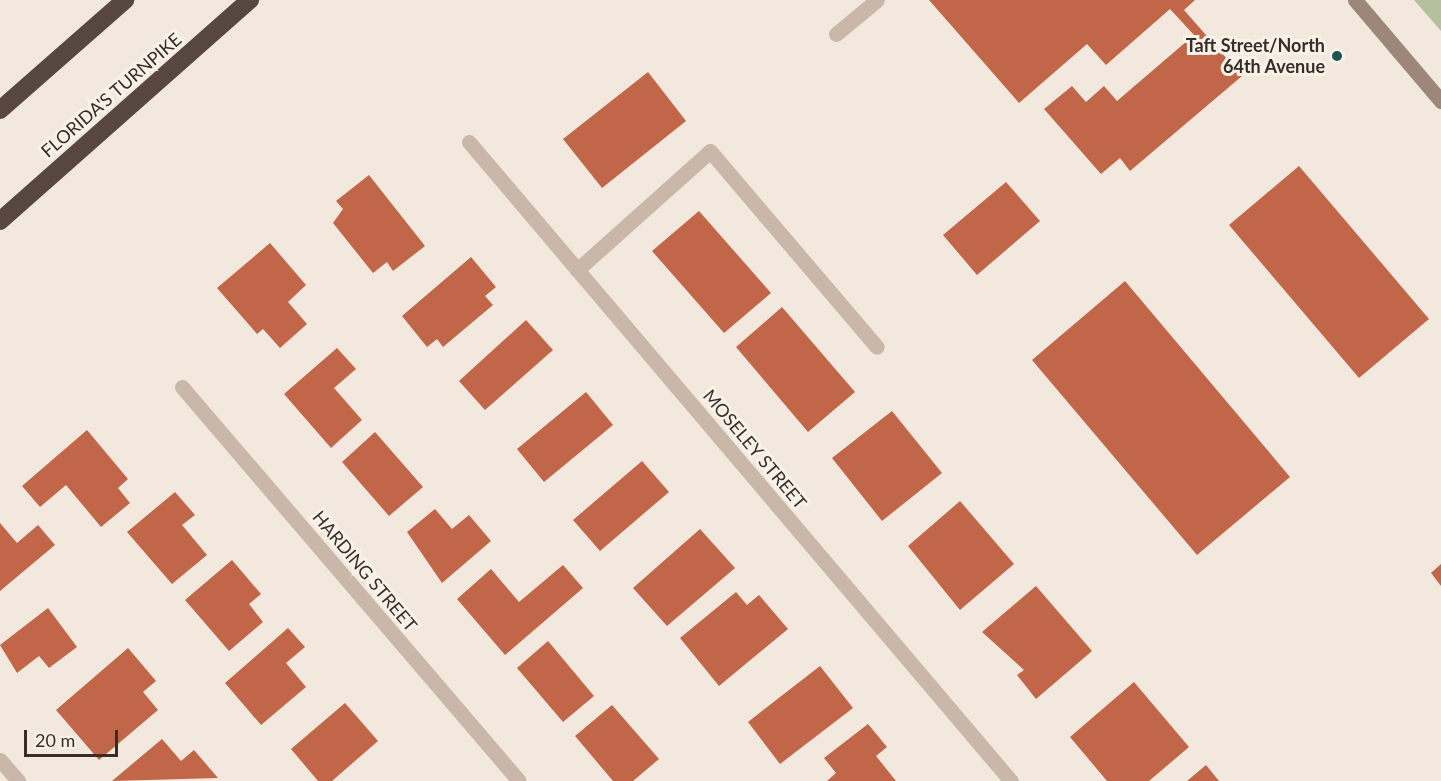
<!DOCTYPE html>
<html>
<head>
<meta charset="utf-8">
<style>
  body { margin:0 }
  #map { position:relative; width:1441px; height:781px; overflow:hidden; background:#f2e8dd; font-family:Lato,sans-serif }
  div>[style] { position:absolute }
  .green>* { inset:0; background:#b5c09d }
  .building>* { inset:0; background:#c2664a }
  .lane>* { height:15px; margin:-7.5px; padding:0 7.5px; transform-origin:7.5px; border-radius:7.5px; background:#c9b8a9 }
  .street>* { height:15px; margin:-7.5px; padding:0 7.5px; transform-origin:7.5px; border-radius:7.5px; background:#c9b8a9 }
  .secondary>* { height:15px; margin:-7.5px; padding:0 7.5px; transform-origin:7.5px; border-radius:7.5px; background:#9d877a }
  .highway>* { height:18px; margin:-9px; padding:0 9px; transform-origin:9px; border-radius:9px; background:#574740 }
  .dots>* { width:16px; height:16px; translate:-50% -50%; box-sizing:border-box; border:3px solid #f9f2e9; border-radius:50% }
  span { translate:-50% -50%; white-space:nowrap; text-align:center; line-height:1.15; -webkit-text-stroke:6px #f9f2e9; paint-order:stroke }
  .poi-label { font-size:18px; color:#372d29; font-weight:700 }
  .right { translate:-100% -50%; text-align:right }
  .street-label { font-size:18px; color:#372d29 }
  .scale { position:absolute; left:24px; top:730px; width:94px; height:27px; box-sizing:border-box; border:3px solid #372d29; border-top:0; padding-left:8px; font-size:18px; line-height:21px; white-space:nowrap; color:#372d29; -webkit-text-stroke:4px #f9f2e9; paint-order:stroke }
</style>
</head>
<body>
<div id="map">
  <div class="green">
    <div style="clip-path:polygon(1414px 0,1441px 0,1441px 31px)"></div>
  </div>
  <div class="building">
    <div style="clip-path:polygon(929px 0,1195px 0,1184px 10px,1242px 76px,1130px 171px,1120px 158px,1101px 174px,1044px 109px,1072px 86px,1086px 102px,1104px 86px,1117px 101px,1194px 35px,1170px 9px,1106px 65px,1087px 44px,1019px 103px)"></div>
    <div style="clip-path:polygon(648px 72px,686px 121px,602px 188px,563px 139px)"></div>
    <div style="clip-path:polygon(1299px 166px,1429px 319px,1359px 378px,1229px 225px)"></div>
    <div style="clip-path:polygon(369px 175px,425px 246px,393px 271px,387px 262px,373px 273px,333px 223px,343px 209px,336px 201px)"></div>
    <div style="clip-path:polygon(1006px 182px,1040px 221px,977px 275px,943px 235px)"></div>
    <div style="clip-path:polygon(699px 211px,771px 293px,724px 333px,652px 251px)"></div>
    <div style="clip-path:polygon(270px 243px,306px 285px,288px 302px,307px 324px,280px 348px,263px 329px,257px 334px,217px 288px)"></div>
    <div style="clip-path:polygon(471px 257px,496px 287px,485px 296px,493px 305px,443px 347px,437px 339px,427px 347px,402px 316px)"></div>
    <div style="clip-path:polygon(1125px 281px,1290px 477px,1197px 555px,1032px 360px)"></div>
    <div style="clip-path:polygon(782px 307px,855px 392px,808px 432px,736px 347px)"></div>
    <div style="clip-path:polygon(526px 320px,553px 350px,485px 410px,459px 381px)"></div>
    <div style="clip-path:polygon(337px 348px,356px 369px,334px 388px,362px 420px,331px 448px,284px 394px)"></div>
    <div style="clip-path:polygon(586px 392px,613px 425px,544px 482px,517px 449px)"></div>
    <div style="clip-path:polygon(892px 411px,942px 473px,882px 521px,832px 458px)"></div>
    <div style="clip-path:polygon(87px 430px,128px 479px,118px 488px,130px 503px,101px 527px,66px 485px,40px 507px,22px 486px)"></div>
    <div style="clip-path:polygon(375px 432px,423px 487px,389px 516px,342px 462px)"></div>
    <div style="clip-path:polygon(642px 461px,669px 492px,600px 551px,573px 520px)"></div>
    <div style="clip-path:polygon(175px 492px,195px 515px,182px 525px,207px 555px,172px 584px,127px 532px)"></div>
    <div style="clip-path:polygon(960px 501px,1014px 564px,960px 610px,908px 546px)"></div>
    <div style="clip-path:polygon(435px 509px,452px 529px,469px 515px,491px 541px,442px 583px,407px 532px)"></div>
    <div style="clip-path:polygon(0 523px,17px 543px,38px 525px,55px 545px,0 591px)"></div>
    <div style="clip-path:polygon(700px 529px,735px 568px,667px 626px,633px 588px)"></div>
    <div style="clip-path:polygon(232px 560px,261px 594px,249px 604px,263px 622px,229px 651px,185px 600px)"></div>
    <div style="clip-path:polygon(1441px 564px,1441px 586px,1431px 573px)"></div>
    <div style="clip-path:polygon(563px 565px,583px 588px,505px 655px,457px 599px,491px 569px,519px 602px)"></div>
    <div style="clip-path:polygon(1036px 586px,1092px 651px,1036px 699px,1017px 675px,1024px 670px,982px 632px)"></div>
    <div style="clip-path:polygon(736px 592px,747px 605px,759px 595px,788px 629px,719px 686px,680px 638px)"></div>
    <div style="clip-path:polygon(48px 608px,77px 647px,49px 668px,39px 656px,17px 673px,0 645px)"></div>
    <div style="clip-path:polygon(288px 628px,305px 647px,286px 663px,306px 687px,261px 725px,225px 683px)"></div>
    <div style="clip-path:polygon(548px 641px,594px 696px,563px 722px,517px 668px)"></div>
    <div style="clip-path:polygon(128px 648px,156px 681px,143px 692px,158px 710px,99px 760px,56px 710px)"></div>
    <div style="clip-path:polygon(820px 666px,853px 708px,780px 764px,748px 722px)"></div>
    <div style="clip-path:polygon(1134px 682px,1189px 747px,1149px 781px,1107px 781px,1070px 737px)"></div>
    <div style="clip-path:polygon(345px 703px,378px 741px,332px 781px,318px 781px,291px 749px)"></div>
    <div style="clip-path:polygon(612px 705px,659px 759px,633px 781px,613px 781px,575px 736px)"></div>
    <div style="clip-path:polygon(868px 724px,887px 747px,876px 756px,896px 781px,827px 781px,836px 773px,824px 758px)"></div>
    <div style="clip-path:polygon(162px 739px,181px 761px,194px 750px,218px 778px,112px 781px)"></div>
    <div style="clip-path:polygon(1206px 765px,1219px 781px,1187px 781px)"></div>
  </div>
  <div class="lane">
    <div style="left:836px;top:34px;width:53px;rotate:-39.7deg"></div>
    <div style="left:577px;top:270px;width:178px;rotate:-41.8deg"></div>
    <div style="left:710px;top:151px;width:257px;rotate:49.6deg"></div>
  </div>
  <div class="street">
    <div style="left:469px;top:142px;width:838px;rotate:49.7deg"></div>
    <div style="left:182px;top:387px;width:518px;rotate:49.46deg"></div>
    <div style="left:0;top:760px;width:28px;rotate:49deg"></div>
  </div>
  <div class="secondary">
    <div style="left:1355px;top:0;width:133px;rotate:49.6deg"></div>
  </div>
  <div class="highway">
    <div style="left:0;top:110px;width:167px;rotate:-41.3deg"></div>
    <div style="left:0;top:221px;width:334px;rotate:-41.5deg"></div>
  </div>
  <div class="dots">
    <div style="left:1337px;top:56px;background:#1f5457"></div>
  </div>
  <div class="poi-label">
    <span class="right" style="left:1325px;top:56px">Taft Street/North<br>64th Avenue</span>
  </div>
  <div class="street-label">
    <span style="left:111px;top:95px;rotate:-41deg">FLORIDA'S TURNPIKE</span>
    <span style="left:755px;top:449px;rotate:50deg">MOSELEY STREET</span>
    <span style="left:365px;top:571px;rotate:50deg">HARDING STREET</span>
  </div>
  <div class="scale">20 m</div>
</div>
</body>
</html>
